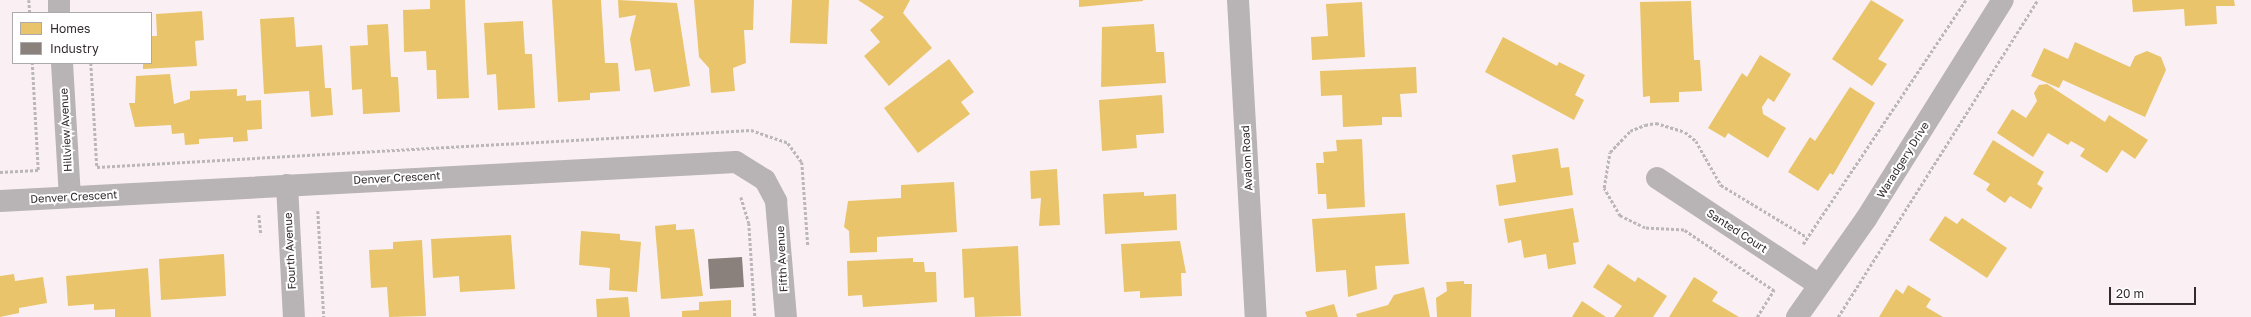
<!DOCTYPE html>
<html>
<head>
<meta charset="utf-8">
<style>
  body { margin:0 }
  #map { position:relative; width:2251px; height:317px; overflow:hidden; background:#faf0f3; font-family:"Golos Text",sans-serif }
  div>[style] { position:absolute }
  .homes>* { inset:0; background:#e9c46a }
  .industry>* { inset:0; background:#8a817c }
  .path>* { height:2.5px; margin-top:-1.25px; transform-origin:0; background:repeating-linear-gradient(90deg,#bbb6b8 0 3px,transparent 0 5px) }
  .minor>* { height:22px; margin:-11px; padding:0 11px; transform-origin:11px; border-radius:11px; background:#b8b3b4 }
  span { translate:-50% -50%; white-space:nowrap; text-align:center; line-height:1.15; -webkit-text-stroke:4px #fff; paint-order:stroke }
  .street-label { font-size:11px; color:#322a2c }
  .legend { position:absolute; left:12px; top:12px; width:140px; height:52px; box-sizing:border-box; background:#fff; border:1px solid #adaaab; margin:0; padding:5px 7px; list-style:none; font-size:12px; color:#322a2c }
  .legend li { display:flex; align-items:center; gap:8px; height:20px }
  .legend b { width:20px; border:1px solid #adaaab }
  .scale { position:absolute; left:2109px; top:287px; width:87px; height:18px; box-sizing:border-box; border:2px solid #322a2c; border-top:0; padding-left:5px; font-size:12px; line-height:14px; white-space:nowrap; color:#322a2c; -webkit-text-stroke:3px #fff; paint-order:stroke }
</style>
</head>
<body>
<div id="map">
  <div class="homes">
    <div style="clip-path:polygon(430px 0,465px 0,469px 98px,437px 99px,436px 70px,427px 70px,426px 51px,404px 52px,403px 10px,430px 9px)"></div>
    <div style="clip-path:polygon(552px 0,601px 0,605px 63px,618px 63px,620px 91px,590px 93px,590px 100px,558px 102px)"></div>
    <div style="clip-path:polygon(618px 0,677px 3px,690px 86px,654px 92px,650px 69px,635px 71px,630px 39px,636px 15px,619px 18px)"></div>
    <div style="clip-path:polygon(694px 0,754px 0,753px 30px,744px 30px,746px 63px,733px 68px,735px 91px,711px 93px,709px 68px,699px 57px)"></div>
    <div style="clip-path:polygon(792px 0,829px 0,827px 44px,790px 43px)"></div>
    <div style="clip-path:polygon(858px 0,910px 0,903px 13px,932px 48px,889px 86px,864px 56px,880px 42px,870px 30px,884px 17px)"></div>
    <div style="clip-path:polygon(1079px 0,1143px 0,1143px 1px,1079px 7px)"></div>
    <div style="clip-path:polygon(1871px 0,1904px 20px,1878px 59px,1887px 64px,1872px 86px,1832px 59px)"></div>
    <div style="clip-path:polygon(2132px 0,2234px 0,2235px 6px,2216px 6px,2217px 24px,2185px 26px,2184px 9px,2133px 12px)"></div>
    <div style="clip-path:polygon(1691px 1px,1694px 60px,1700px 60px,1702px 91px,1679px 92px,1679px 102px,1650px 103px,1650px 96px,1643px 97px,1640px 2px)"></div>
    <div style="clip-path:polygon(1362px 2px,1365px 57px,1312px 60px,1311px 37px,1328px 36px,1326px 4px)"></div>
    <div style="clip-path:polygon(202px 11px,204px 40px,195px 41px,197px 66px,143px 69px,143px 63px,151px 63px,151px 36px,157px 36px,156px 14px)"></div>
    <div style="clip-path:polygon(294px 17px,296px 47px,322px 45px,325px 88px,331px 88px,333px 115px,311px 117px,309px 91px,264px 94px,260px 19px)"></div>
    <div style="clip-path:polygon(523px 21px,525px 54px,532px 54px,535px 108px,498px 110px,496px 74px,487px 75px,484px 23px)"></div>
    <div style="clip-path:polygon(388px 24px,391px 77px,398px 77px,400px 112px,363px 114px,362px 89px,352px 90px,350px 46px,368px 45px,367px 25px)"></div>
    <div style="clip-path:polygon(1154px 24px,1156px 52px,1164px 52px,1166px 83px,1101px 87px,1102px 27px)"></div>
    <div style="clip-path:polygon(1503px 37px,1557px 66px,1559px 62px,1585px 75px,1575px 95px,1584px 100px,1574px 120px,1485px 72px)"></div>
    <div style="clip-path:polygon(2075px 42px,2130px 67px,2135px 56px,2147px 51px,2161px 57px,2166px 70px,2145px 117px,2063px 80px,2059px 88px,2031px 76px,2044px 48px,2068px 59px)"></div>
    <div style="clip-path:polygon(1760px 55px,1791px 74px,1774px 102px,1768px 98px,1762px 107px,1763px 114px,1786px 128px,1768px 158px,1728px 133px,1725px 138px,1708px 128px,1742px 73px,1747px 77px)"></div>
    <div style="clip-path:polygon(949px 59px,974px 92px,961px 102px,970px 114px,918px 153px,884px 108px)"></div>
    <div style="clip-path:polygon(1416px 67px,1417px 93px,1400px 94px,1402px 117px,1382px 117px,1382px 125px,1343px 127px,1342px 95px,1321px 96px,1320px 71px)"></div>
    <div style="clip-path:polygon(170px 74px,174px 104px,190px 99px,190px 91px,237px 89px,237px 96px,246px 95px,246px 101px,261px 100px,262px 129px,247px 130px,248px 141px,233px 142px,233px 137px,199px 139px,199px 144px,185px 145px,184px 133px,172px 134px,171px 125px,135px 127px,129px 103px,135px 103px,136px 76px)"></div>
    <div style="clip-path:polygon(2047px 84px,2105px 122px,2109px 115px,2148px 140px,2135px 159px,2122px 150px,2107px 173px,2080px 156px,2085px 149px,2071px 141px,2068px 145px,2048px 133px,2033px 157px,1997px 133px,2012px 109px,2026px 118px,2037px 101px,2034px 93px,2039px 85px)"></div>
    <div style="clip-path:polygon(1850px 87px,1875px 103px,1833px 175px,1830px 173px,1818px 191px,1788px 172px,1810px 137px,1815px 141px)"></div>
    <div style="clip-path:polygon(1162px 95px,1164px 133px,1136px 135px,1137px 148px,1102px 151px,1099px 100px)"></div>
    <div style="clip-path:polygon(1362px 139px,1365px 207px,1327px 209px,1326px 194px,1318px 194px,1316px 163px,1324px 163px,1323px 152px,1337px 151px,1336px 140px)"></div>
    <div style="clip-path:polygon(1993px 140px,2044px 172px,2037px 184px,2043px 188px,2031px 209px,2010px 196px,2005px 203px,1986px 190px,1990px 184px,1973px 174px)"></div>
    <div style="clip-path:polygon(1558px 148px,1561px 168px,1569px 167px,1573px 195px,1499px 206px,1496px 185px,1516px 182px,1512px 155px)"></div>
    <div style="clip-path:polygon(1057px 169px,1060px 225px,1039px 226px,1041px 198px,1031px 199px,1030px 171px)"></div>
    <div style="clip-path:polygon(954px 182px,957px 232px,877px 237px,877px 252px,850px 253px,849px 231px,844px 227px,848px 201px,901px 198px,901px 185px)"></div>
    <div style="clip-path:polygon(1144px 192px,1144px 196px,1176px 194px,1177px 230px,1105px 234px,1103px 194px)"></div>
    <div style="clip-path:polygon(1573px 208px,1579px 242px,1573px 243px,1576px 264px,1548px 269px,1546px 254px,1524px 258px,1521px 240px,1508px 243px,1504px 219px)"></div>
    <div style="clip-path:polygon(1405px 213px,1409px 264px,1375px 266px,1377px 289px,1348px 297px,1346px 270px,1316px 272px,1312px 219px)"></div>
    <div style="clip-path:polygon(1945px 216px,1957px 224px,1962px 218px,2007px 248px,1987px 278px,1929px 240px)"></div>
    <div style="clip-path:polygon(676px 224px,676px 230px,694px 229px,703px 296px,661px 299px,655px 226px)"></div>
    <div style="clip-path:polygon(581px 231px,620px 234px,620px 240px,641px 242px,637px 292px,609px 290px,610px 268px,579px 265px)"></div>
    <div style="clip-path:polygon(511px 235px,515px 289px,460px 292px,459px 276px,433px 278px,431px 239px)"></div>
    <div style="clip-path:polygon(422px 240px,426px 316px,389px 317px,387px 287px,371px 288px,369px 250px,393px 249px,393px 242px)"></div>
    <div style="clip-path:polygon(1180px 241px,1186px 273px,1181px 273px,1182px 296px,1140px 298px,1140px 291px,1124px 292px,1121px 244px)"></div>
    <div style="clip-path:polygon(1018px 246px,1021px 316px,975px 317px,974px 297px,964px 298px,962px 249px)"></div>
    <div style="clip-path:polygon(224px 254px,226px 296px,161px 300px,159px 259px)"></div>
    <div style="clip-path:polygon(913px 258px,913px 262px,924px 262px,925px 272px,936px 272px,937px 302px,863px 307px,862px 295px,848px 296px,847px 261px)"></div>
    <div style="clip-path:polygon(1608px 264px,1635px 282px,1638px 277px,1667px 296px,1653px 317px,1614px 317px,1622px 306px,1593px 287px)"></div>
    <div style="clip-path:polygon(148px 268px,151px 317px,115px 317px,115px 309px,94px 310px,94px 304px,68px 306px,66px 276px)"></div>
    <div style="clip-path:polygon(14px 274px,15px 281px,43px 277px,47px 303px,19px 308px,19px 313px,0 317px,0 276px)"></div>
    <div style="clip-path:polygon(1694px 277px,1718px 292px,1712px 301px,1739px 317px,1669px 317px)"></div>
    <div style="clip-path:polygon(1464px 281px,1464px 284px,1472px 284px,1471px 317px,1437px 317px,1436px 298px,1447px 291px,1446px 282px)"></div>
    <div style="clip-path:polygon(1908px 285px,1931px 299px,1926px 307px,1943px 317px,1879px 317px,1896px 289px,1903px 294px)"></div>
    <div style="clip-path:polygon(1424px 287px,1430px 317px,1357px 317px,1356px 314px,1388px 305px,1394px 295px)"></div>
    <div style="clip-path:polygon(628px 297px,630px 317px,597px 317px,596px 299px)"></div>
    <div style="clip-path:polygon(731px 300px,731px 317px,682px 317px,682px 311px,699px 310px,699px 302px)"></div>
    <div style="clip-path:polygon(1582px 301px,1606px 317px,1572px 317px)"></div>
    <div style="clip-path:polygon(1334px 304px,1338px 317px,1307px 317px,1305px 312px)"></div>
  </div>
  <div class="industry">
    <div style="clip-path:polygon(742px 257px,744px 287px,710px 289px,708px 259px)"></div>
  </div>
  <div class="path">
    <div style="left:29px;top:0;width:13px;rotate:86deg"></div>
    <div style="left:91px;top:63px;width:104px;rotate:86.7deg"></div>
    <div style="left:97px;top:167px;width:655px;rotate:-3.24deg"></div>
    <div style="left:751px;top:130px;width:39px;rotate:19deg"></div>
    <div style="left:788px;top:143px;width:24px;rotate:54deg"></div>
    <div style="left:802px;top:162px;width:83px;rotate:85.9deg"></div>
    <div style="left:0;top:172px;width:38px;rotate:-3deg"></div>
    <div style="left:38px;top:170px;width:107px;rotate:-93.2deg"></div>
    <div style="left:741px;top:197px;width:27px;rotate:73deg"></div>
    <div style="left:749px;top:223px;width:94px;rotate:86.3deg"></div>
    <div style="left:318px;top:211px;width:106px;rotate:86.8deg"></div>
    <div style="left:259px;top:215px;width:20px;rotate:84deg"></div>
    <div style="left:1803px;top:244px;width:293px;rotate:-56.3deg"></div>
    <div style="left:1774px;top:291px;width:109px;rotate:-145.9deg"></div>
    <div style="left:1684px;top:230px;width:39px;rotate:-177deg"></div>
    <div style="left:1645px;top:228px;width:28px;rotate:-154deg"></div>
    <div style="left:1620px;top:216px;width:32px;rotate:-120deg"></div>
    <div style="left:1604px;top:188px;width:36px;rotate:-81deg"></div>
    <div style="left:1610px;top:152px;width:29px;rotate:-46deg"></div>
    <div style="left:1630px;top:131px;width:16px;rotate:-22deg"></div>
    <div style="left:1645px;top:125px;width:11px;rotate:-10deg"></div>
    <div style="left:1656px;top:123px;width:30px;rotate:17deg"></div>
    <div style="left:1685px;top:132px;width:14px;rotate:39deg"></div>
    <div style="left:1696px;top:141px;width:51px;rotate:60.4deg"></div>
    <div style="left:1721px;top:185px;width:100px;rotate:31.2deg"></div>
    <div style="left:1757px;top:317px;width:32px;rotate:-58deg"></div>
    <div style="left:1838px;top:317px;width:375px;rotate:-57.8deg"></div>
  </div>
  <div class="minor">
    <div style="left:59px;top:0;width:13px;rotate:90deg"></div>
    <div style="left:1238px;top:0;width:318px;rotate:86.8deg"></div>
    <div style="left:62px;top:63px;width:134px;rotate:86.6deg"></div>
    <div style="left:1657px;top:178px;width:193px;rotate:33.4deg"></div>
    <div style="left:287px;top:185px;width:132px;rotate:87deg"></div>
    <div style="left:0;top:201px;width:737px;rotate:-3.03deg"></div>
    <div style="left:736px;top:162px;width:34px;rotate:32deg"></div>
    <div style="left:765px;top:180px;width:24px;rotate:62deg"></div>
    <div style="left:776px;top:201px;width:116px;rotate:85.1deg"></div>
    <div style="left:1797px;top:317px;width:120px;rotate:-54.9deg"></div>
    <div style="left:1866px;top:219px;width:258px;rotate:-58deg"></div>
  </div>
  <div class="street-label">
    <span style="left:66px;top:130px;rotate:-93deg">Hillview Avenue</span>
    <span style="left:1247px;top:158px;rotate:-93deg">Avalon Road</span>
    <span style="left:1903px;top:160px;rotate:-58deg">Waradgery Drive</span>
    <span style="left:397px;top:178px;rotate:-3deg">Denver Crescent</span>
    <span style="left:74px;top:197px;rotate:-3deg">Denver Crescent</span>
    <span style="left:1737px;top:231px;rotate:33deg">Santed Court</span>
    <span style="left:290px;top:251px;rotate:-93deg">Fourth Avenue</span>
    <span style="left:782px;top:259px;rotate:-93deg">Fifth Avenue</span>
  </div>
  <ul class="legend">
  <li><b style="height:11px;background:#e9c46a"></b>Homes</li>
  <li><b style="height:11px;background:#8a817c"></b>Industry</li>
  </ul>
  <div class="scale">20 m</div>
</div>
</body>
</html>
